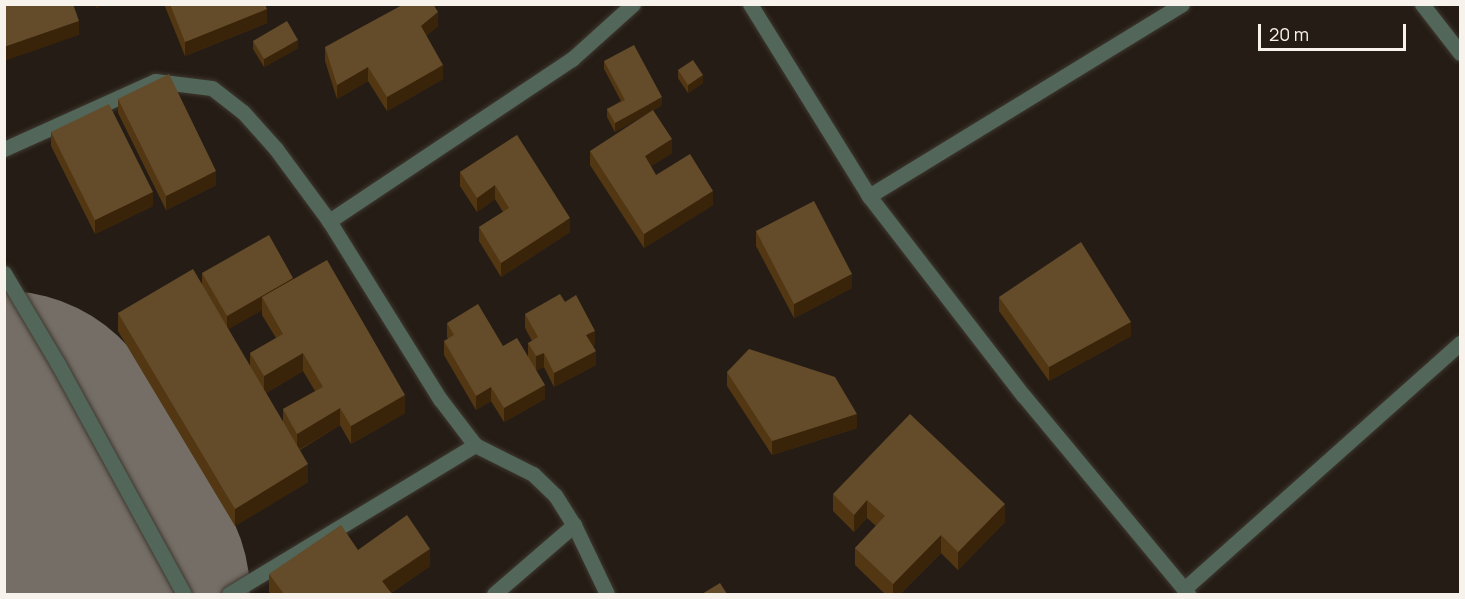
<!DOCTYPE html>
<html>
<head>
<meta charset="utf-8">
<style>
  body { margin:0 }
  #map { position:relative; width:1465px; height:599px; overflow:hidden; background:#251d15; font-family:Manrope,sans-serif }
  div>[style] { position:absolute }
  .built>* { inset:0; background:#302317 }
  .runway>* { height:334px; margin:-167px; padding:0 167px; transform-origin:167px; border-radius:167px; background:#746e66 }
  .roads { filter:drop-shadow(0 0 2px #3e372f) drop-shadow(0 0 2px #3e372f) }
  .minor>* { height:15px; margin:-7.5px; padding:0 7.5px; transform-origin:7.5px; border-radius:7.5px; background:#52665a }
  .wall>* { inset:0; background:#523712 }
  .shaded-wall>* { inset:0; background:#39240a }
  .building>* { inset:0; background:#644b2a }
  span { translate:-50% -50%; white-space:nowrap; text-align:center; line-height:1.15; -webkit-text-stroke:6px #251d15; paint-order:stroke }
  .frame { position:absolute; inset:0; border:6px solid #f8f2ed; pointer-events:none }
  .scale { position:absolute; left:1258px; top:24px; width:148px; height:27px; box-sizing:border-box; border:3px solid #f8f2ed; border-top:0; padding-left:8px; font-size:18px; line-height:21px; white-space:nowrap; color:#f8f2ed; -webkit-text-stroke:4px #251d15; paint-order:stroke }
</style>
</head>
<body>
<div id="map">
  <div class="built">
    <div style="clip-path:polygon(4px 409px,5px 409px,112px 594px,5px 594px)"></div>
  </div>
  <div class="runway">
    <div style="left:4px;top:458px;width:157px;rotate:59.8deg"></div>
  </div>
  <div class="roads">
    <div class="minor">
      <div style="left:750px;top:4px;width:226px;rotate:58.2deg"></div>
      <div style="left:869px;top:196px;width:252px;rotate:52.3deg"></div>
      <div style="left:1023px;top:395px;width:259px;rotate:50.3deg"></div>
      <div style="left:1422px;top:4px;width:62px;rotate:52.2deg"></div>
      <div style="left:4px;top:149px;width:166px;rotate:-24.2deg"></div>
      <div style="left:155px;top:81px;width:57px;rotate:7deg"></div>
      <div style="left:212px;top:88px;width:39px;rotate:38deg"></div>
      <div style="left:243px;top:112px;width:50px;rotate:48.3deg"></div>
      <div style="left:276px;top:149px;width:89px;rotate:53.6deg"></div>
      <div style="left:329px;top:221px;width:210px;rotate:58.1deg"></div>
      <div style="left:440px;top:399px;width:58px;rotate:52.7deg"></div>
      <div style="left:475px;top:445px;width:65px;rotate:26.6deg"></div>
      <div style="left:533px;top:474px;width:30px;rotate:44deg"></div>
      <div style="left:555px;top:495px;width:36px;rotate:58deg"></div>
      <div style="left:574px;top:525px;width:76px;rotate:64.4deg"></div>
      <div style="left:869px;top:196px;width:367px;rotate:-31.5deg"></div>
      <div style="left:329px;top:221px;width:292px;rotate:-33.7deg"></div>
      <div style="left:572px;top:59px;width:82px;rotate:-42deg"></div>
      <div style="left:4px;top:273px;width:106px;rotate:59.3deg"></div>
      <div style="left:58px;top:364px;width:262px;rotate:61.3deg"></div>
      <div style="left:1184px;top:589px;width:370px;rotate:-41.7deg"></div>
      <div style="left:229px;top:594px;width:288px;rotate:-31.2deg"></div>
      <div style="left:494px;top:594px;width:106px;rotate:-40.8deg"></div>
    </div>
  </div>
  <div class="wall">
    <div style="clip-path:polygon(164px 4px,265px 4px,267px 23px,185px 56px)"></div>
    <div style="clip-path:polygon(438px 26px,426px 36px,443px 79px,387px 111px,368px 81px,337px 99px,325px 61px,325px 47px)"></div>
    <div style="clip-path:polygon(253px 41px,298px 48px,264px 67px,253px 49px)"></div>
    <div style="clip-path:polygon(604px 61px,662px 105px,615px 132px,607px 117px,607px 109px,621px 101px,604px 69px)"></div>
    <div style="clip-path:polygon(678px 70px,703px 83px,688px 93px,678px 78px)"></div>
    <div style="clip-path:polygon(118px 99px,216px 185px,166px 210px,118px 113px)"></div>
    <div style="clip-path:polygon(51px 132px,153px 206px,95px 234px,51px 146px)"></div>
    <div style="clip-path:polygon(517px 135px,570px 232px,501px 277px,479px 241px,479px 227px,503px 212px,495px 199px,477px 212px,460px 186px,460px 172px)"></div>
    <div style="clip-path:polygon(590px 151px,672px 153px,651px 166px,656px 175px,713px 205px,644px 248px,590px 165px)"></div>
    <div style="clip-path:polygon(756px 231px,852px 288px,794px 318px,756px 246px)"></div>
    <div style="clip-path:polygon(evenodd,202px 273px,293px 279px,405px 413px,351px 444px,340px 425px,300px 450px,308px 482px,235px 526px,118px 331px,118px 313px,202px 285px,202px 273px,262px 310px,262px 315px,276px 338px,250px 353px,250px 367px,228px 329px,262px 310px,202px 273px,303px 371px,315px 391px,283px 409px,283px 422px,266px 393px,303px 371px)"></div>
    <div style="clip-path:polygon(999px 297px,1131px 336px,1049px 381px,999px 311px)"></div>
    <div style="clip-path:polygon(565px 302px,595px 345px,593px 346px,596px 365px,554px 387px,544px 367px,536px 370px,545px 399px,504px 422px,491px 401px,476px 410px,444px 355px,444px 341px,448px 339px,447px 337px,447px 323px,528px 357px,528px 343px,532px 341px,525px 328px,525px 314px)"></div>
    <div style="clip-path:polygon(727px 372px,857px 428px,772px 455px,727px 386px)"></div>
    <div style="clip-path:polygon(833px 494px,1005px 522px,958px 570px,941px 553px,900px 594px,885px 594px,855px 565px,855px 548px,876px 526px,867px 518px,854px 532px,833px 511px)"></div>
    <div style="clip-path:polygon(358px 550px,430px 566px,391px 593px,392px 594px,271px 594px,269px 592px,269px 574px)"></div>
  </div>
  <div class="shaded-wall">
    <div style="clip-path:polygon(96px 4px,104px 4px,96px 9px)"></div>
    <div style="clip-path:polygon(267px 9px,267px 23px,185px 56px,185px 42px)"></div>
    <div style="clip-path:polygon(438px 12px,438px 26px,421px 40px,421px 26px)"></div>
    <div style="clip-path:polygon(79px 21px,79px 35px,4px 61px,4px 47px)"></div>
    <div style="clip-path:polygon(298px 40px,298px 48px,264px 67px,264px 59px)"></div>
    <div style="clip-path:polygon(443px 65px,443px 79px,387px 111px,387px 97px)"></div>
    <div style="clip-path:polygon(368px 67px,368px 81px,337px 99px,337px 85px)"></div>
    <div style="clip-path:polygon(703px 75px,703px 83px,688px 93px,688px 85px)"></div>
    <div style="clip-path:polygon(662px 97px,662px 105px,615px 132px,615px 123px)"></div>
    <div style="clip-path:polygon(672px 139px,672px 153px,645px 170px,645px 156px)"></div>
    <div style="clip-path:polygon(216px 171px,216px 185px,166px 210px,166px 196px)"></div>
    <div style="clip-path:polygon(495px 185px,495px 199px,477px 212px,477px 198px)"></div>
    <div style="clip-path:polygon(713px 191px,713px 205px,644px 248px,644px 234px)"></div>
    <div style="clip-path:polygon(153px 192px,153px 206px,95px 234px,95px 220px)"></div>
    <div style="clip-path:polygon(570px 218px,570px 232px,501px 277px,501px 263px)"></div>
    <div style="clip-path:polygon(852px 274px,852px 288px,794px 318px,794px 304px)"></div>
    <div style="clip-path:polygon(293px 278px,293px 292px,262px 297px,262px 310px,227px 330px,227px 316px)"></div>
    <div style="clip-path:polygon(1131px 322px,1131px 336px,1049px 381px,1049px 367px)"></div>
    <div style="clip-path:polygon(595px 331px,595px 345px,586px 349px,586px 335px)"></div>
    <div style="clip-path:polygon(596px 351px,596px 365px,554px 387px,554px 373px)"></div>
    <div style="clip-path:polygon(303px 353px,303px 371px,264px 394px,264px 376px)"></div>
    <div style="clip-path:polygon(544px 353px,544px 367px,536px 371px,536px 356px)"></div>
    <div style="clip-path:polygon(545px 385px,545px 399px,504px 422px,504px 408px)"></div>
    <div style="clip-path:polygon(491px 387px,491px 401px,476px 410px,476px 396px)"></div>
    <div style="clip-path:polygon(405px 395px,405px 413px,351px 444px,351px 426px)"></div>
    <div style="clip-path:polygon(340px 408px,340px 425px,297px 451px,297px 434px)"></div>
    <div style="clip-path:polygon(857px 414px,857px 428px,772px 455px,772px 441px)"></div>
    <div style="clip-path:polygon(308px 464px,308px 482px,235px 526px,235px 509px)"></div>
    <div style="clip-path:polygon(867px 500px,867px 518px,854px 532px,854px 515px)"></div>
    <div style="clip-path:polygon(1005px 504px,1005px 522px,958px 570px,958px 552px)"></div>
    <div style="clip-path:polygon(941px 535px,941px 553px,900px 594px,893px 594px,893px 584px)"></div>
    <div style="clip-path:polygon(430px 549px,430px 566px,389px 594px,382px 581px)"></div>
  </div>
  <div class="building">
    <div style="clip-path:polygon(4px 4px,73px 4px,79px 21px,4px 47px)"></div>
    <div style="clip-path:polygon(170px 4px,265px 4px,267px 9px,185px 42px)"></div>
    <div style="clip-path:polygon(404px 4px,433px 4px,438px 12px,421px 26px,443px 65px,387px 97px,368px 67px,337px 85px,325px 47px)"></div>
    <div style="clip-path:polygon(287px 21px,298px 40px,264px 59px,253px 41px)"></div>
    <div style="clip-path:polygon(634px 45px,662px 97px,615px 123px,607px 109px,625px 100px,604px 61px)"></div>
    <div style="clip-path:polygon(693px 60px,703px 75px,688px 85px,678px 70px)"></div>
    <div style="clip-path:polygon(169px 74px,216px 171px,166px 196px,118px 99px)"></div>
    <div style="clip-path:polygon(109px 104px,153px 192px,95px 220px,51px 132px)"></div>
    <div style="clip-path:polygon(653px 110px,672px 139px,645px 156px,656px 175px,690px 154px,713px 191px,644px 234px,590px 151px)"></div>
    <div style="clip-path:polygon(517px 135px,570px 218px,501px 263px,479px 227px,509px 208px,495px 185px,477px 198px,460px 172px)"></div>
    <div style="clip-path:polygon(814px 201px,852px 274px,794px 304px,756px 231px)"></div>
    <div style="clip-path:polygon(269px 235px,293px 278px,227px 316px,202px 273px)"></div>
    <div style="clip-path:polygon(1081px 242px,1131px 322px,1049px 367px,999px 297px)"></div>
    <div style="clip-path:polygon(327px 260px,405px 395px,351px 426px,340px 408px,297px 434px,283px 409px,323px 387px,303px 353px,264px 376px,250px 353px,283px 334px,262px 297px)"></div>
    <div style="clip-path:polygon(193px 269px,308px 464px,235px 509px,118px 313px)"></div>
    <div style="clip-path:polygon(560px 294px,565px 302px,576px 295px,595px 331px,586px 335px,596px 351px,554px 373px,544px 353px,536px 356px,528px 343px,538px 337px,525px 314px)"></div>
    <div style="clip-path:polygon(478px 304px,503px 346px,517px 338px,545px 385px,504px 408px,491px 387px,476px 396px,444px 341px,454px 335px,447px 323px)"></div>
    <div style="clip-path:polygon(749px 349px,835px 377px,857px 414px,772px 441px,727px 372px)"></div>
    <div style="clip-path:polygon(910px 414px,1005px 504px,958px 552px,941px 535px,893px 584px,855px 548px,885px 516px,867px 500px,854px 515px,833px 494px)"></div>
    <div style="clip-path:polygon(407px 515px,430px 549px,382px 581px,392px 594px,284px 594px,269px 574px,341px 525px,358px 550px)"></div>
    <div style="clip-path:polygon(720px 583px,727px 594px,702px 594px)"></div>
  </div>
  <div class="frame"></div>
  <div class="scale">20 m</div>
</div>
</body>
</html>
